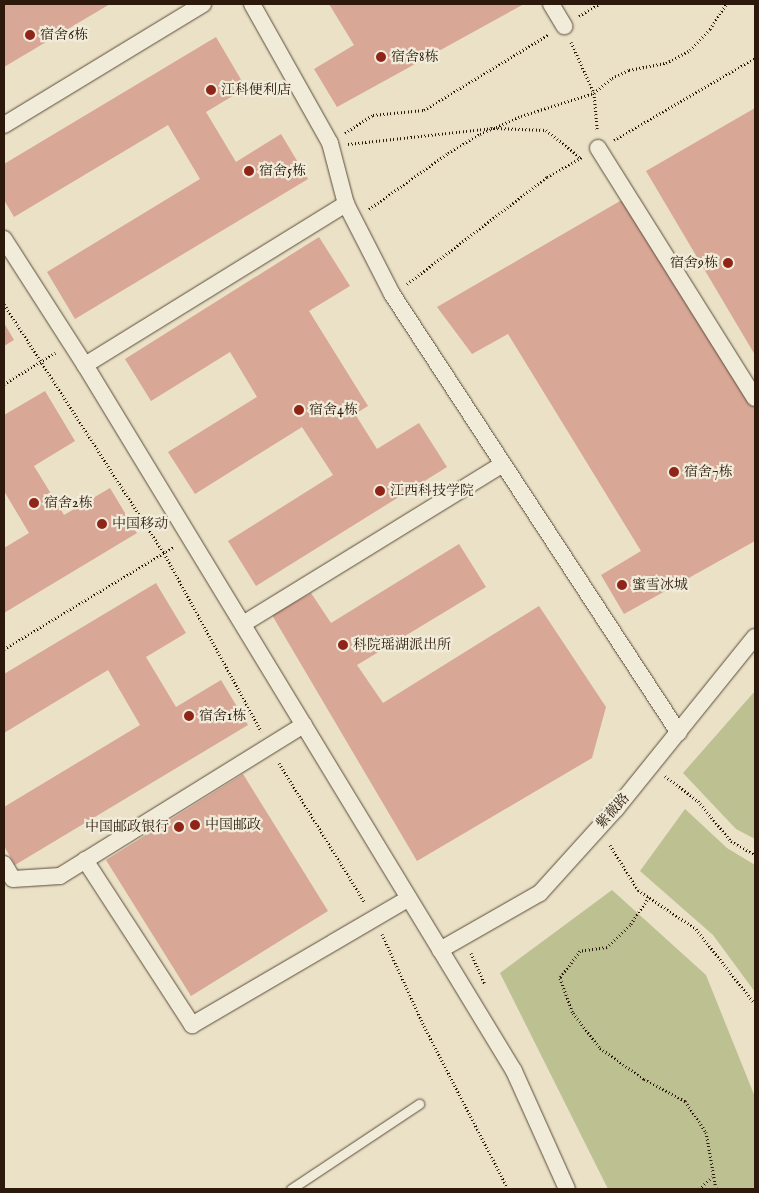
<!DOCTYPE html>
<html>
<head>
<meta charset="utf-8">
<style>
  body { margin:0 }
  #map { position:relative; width:759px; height:1193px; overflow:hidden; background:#eae1c6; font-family:"IM FELL English","Noto Serif SC",serif }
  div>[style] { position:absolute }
  .green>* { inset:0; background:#bdc191 }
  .building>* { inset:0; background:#d8a796 }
  .path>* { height:3px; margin-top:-1.5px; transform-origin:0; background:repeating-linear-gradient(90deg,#2c190b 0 1px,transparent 0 3.5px) }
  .roads { filter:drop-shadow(0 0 1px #5c4b3a) drop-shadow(0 0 1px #5c4b3a) }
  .lane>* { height:9px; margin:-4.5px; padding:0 4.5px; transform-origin:4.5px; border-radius:4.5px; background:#f1ecda }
  .street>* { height:16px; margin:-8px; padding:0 8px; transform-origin:8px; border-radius:8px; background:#f1ecda }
  .dots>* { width:14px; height:14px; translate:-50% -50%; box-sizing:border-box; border:2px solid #f1ecda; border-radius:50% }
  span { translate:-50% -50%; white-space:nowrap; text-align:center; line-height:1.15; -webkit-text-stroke:4.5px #f1ecda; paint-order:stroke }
  .poi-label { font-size:14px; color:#2c190b }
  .left { translate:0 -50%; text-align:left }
  .right { translate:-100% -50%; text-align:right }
  .street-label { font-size:14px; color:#2c190b }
  .frame { position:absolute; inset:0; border:5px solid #2c190b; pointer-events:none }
</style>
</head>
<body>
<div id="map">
  <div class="green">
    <div style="clip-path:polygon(755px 691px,755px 839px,736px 829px,683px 773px)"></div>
    <div style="clip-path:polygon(685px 809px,727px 848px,755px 865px,755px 992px,713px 935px,640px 871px)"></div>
    <div style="clip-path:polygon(612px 890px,706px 975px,755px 1097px,755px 1189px,608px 1189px,500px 973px)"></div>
  </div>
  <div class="building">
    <div style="clip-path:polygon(4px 4px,110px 4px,4px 67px)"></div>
    <div style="clip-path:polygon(329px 4px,524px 4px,337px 107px,314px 69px,354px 45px)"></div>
    <div style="clip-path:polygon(216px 37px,246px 88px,206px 112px,236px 162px,281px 134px,308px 179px,75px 319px,47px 272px,200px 179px,168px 125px,14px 217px,4px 200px,4px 164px)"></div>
    <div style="clip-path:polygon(755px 108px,755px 355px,646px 171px)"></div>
    <div style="clip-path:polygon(627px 197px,755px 403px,755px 541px,624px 614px,601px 575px,641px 551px,508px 334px,472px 354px,437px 307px)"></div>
    <div style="clip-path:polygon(319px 237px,350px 286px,309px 311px,368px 406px,355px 414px,377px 449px,419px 423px,447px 467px,256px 586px,228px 541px,333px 475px,302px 427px,195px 494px,168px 452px,257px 397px,230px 352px,151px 401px,125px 359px)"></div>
    <div style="clip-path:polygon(4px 323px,14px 340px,4px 346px)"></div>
    <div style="clip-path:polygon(45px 391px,75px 441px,34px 466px,64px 515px,110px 488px,137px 533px,4px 613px,4px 548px,29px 533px,4px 491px,4px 415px)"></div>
    <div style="clip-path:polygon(459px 544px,486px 587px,357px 665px,383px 703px,539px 606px,606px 707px,592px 758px,417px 861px,272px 615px,311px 593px,331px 623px)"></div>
    <div style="clip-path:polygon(156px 583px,186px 633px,146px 657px,176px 707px,221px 680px,248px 725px,15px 865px,4px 846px,4px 807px,140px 725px,108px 670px,4px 733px,4px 674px)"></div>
    <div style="clip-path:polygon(243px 774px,328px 911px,191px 996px,106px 860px)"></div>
  </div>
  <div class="path">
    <div style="left:579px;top:16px;width:23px;rotate:-31deg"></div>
    <div style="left:571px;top:42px;width:56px;rotate:65.7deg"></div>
    <div style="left:594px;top:93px;width:37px;rotate:85deg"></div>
    <div style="left:345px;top:133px;width:33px;rotate:-33deg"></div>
    <div style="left:373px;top:115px;width:51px;rotate:-5.6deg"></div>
    <div style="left:424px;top:110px;width:145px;rotate:-31.2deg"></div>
    <div style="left:614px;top:140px;width:163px;rotate:-30.2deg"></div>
    <div style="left:348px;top:144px;width:147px;rotate:-6.3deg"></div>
    <div style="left:494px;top:128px;width:52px;rotate:2.2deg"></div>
    <div style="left:546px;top:130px;width:45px;rotate:38.7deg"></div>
    <div style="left:369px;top:209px;width:97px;rotate:-35.3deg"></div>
    <div style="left:448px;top:153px;width:37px;rotate:-31deg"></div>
    <div style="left:480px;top:134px;width:45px;rotate:-23.7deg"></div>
    <div style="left:521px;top:116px;width:77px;rotate:-17.5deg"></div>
    <div style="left:594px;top:93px;width:23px;rotate:-40deg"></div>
    <div style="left:612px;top:78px;width:19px;rotate:-25deg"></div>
    <div style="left:629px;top:70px;width:38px;rotate:-11deg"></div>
    <div style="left:666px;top:63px;width:27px;rotate:-28deg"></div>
    <div style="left:690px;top:50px;width:29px;rotate:-46deg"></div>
    <div style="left:710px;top:29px;width:30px;rotate:-57deg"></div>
    <div style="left:407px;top:284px;width:176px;rotate:-37.4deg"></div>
    <div style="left:547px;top:177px;width:40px;rotate:-29.7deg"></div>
    <div style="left:4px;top:304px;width:296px;rotate:57.3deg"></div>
    <div style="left:164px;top:553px;width:203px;rotate:61.4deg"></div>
    <div style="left:4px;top:384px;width:60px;rotate:-31.3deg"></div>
    <div style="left:4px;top:649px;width:198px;rotate:-31deg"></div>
    <div style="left:279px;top:763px;width:164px;rotate:58.4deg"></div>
    <div style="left:665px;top:776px;width:41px;rotate:37.1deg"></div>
    <div style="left:698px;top:801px;width:52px;rotate:50.5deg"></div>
    <div style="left:731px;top:841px;width:28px;rotate:30deg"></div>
    <div style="left:610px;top:845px;width:53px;rotate:58.1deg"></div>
    <div style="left:638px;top:890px;width:70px;rotate:33.9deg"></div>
    <div style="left:696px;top:929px;width:95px;rotate:51.8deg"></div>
    <div style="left:649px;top:897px;width:34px;rotate:124deg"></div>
    <div style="left:630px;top:925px;width:32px;rotate:136deg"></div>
    <div style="left:607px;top:947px;width:27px;rotate:172deg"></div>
    <div style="left:580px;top:951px;width:34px;rotate:127deg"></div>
    <div style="left:560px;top:978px;width:37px;rotate:70deg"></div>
    <div style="left:573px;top:1013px;width:44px;rotate:52.4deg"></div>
    <div style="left:600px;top:1048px;width:54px;rotate:35.2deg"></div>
    <div style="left:644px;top:1079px;width:47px;rotate:28.2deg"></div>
    <div style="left:685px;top:1101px;width:37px;rotate:56deg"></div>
    <div style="left:706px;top:1132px;width:58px;rotate:80deg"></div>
    <div style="left:382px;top:934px;width:101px;rotate:65.5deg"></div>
    <div style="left:424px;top:1026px;width:183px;rotate:62.7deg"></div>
    <div style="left:471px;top:953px;width:34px;rotate:66deg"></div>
    <div style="left:699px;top:1189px;width:18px;rotate:-43deg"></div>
  </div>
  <div class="roads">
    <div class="lane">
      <div style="left:291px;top:1189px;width:154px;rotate:-33.6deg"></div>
    </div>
    <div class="street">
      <div style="left:252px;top:4px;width:159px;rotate:60.7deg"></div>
      <div style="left:330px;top:143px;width:63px;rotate:75.3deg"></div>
      <div style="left:346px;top:204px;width:101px;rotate:62.9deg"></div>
      <div style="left:392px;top:294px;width:524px;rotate:56.83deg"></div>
      <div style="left:551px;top:4px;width:26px;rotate:59deg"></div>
      <div style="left:4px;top:125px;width:233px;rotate:-31.3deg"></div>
      <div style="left:598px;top:148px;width:295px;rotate:57.9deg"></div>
      <div style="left:4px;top:239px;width:150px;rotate:57.3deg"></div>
      <div style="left:85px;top:365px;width:826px;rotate:58.72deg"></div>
      <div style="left:514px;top:1071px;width:129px;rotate:65.8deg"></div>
      <div style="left:85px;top:365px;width:307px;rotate:-31.7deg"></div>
      <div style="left:243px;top:624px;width:305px;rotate:-31.6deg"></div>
      <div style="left:85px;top:860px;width:197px;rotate:57deg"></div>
      <div style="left:192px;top:1025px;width:251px;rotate:-30.3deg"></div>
      <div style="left:4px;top:864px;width:17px;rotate:59deg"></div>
      <div style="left:13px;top:879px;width:47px;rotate:-3.7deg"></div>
      <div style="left:60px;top:876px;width:287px;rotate:-31.8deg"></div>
      <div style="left:440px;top:950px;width:115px;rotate:-29.7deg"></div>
      <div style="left:540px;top:893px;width:113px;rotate:-47.9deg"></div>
      <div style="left:616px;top:809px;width:221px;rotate:-51.1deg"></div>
    </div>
  </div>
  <div class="dots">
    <div style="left:30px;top:35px;background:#8f2418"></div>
    <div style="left:381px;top:57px;background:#8f2418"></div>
    <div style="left:211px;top:90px;background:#8f2418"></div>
    <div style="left:249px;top:171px;background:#8f2418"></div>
    <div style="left:728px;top:263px;background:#8f2418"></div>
    <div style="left:299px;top:410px;background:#8f2418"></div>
    <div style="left:674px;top:472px;background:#8f2418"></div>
    <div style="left:380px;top:491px;background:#8f2418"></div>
    <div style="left:34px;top:503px;background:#8f2418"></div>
    <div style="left:102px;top:524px;background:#8f2418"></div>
    <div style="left:622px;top:585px;background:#8f2418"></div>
    <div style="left:343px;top:645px;background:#8f2418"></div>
    <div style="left:189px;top:716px;background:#8f2418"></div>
    <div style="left:195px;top:825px;background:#8f2418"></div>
    <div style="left:179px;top:827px;background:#8f2418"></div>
  </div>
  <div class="poi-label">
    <span class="left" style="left:40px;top:35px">宿舍6栋</span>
    <span class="left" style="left:391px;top:57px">宿舍8栋</span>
    <span class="left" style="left:221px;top:90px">江科便利店</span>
    <span class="left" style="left:259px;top:171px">宿舍5栋</span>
    <span class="right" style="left:718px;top:263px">宿舍9栋</span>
    <span class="left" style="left:309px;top:410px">宿舍4栋</span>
    <span class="left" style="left:684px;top:472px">宿舍7栋</span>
    <span class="left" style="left:390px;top:491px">江西科技学院</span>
    <span class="left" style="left:44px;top:503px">宿舍2栋</span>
    <span class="left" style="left:112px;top:524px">中国移动</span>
    <span class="left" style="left:632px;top:585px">蜜雪冰城</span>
    <span class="left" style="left:353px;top:645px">科院瑶湖派出所</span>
    <span class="left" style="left:199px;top:716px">宿舍1栋</span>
    <span class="left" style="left:205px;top:825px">中国邮政</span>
    <span class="right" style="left:169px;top:827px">中国邮政银行</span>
  </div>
  <div class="street-label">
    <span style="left:613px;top:811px;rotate:-48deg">紫薇路</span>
  </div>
  <div class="frame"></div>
</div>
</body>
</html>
